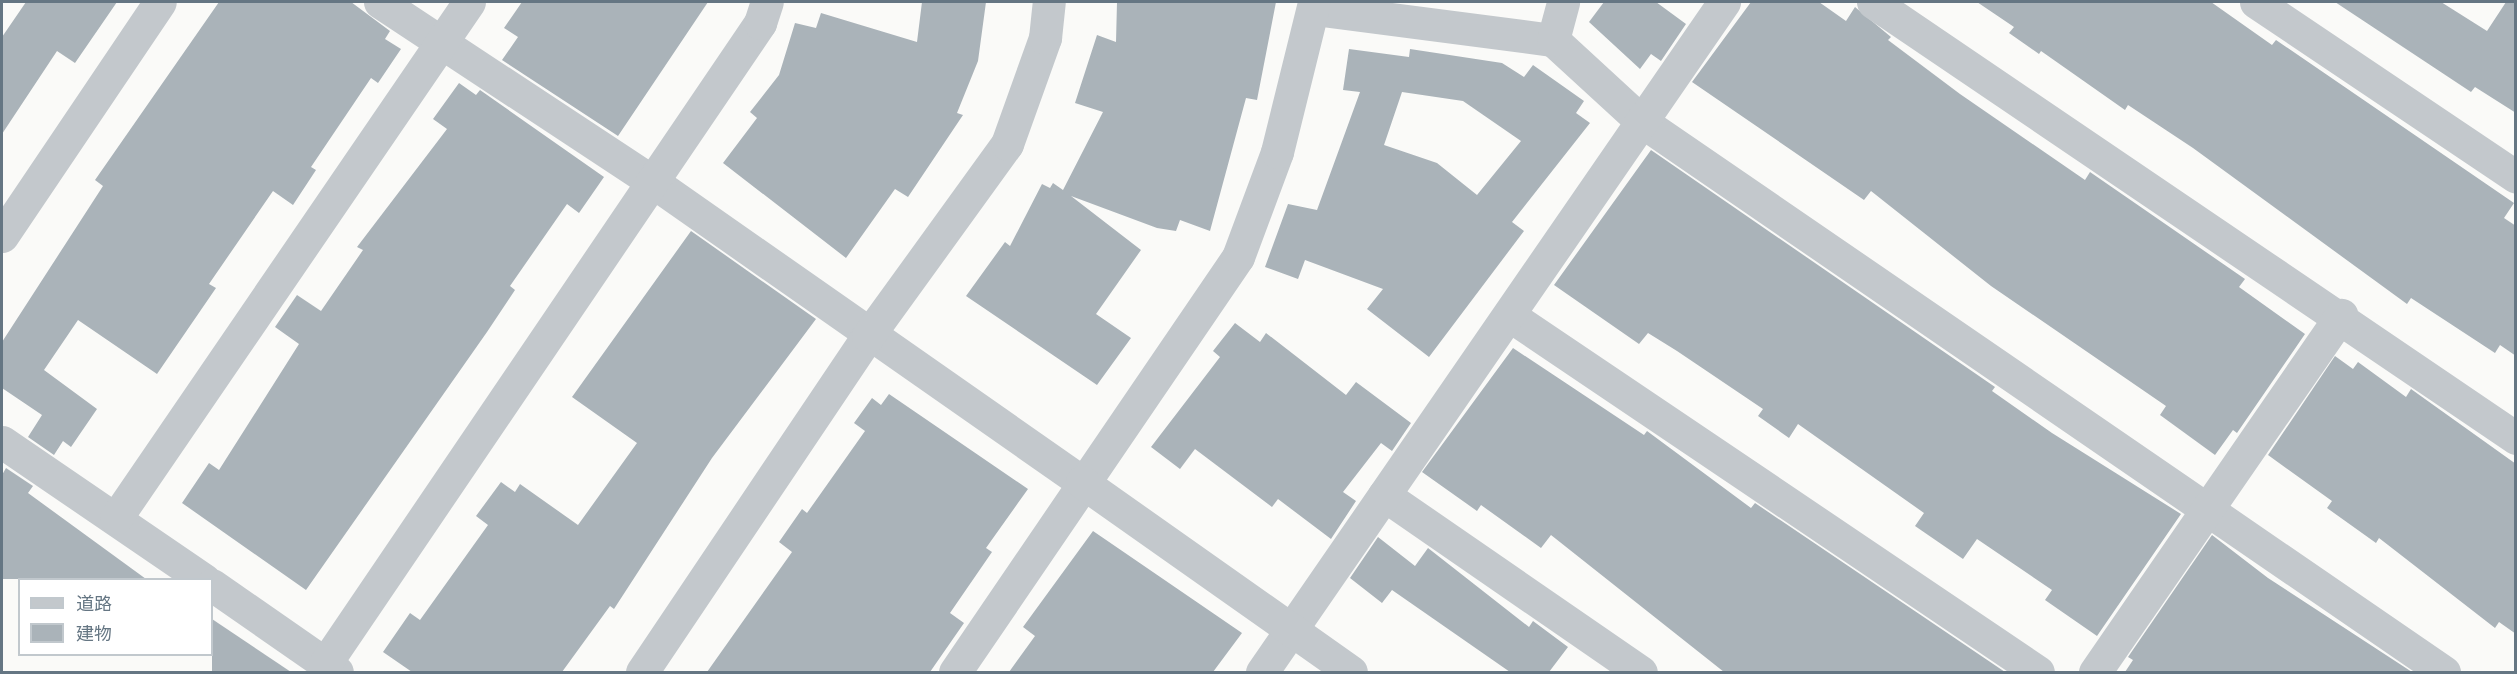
<!DOCTYPE html>
<html>
<head>
<meta charset="utf-8">
<style>
  body { margin:0 }
  #map { position:relative; width:2517px; height:674px; overflow:hidden; background:#fafaf8; font-family:"Source Sans 3","Noto Sans JP",sans-serif }
  div>[style] { position:absolute }
  .building>* { inset:0; background:#aab3b9 }
  .minor>* { height:33px; margin:-16.5px; padding:0 16.5px; transform-origin:16.5px; border-radius:16.5px; background:#c3c8cc }
  .tertiary>* { height:33px; margin:-16.5px; padding:0 16.5px; transform-origin:16.5px; border-radius:16.5px; background:#c3c8cc }
  span { translate:-50% -50%; white-space:nowrap; text-align:center; line-height:1.15; -webkit-text-stroke:6px #fff; paint-order:stroke }
  .frame { position:absolute; inset:0; border:3px solid #657683; pointer-events:none }
  .legend { position:absolute; left:18px; top:578px; width:195px; height:78px; box-sizing:border-box; background:#fff; border:2px solid #c1c8cd; margin:0; padding:8px 10px; list-style:none; font-size:18px; color:#657683 }
  .legend li { display:flex; align-items:center; gap:12px; height:30px }
  .legend b { width:30px; border:2px solid #c1c8cd }
</style>
</head>
<body>
<div id="map">
  <div class="building">
    <div style="clip-path:polygon(26px 2px,117px 2px,75px 63px,57px 51px,2px 134px,2px 37px)"></div>
    <div style="clip-path:polygon(219px 2px,351px 2px,390px 31px,385px 39px,401px 49px,378px 83px,371px 78px,311px 167px,316px 170px,293px 205px,273px 191px,209px 284px,216px 288px,157px 374px,78px 320px,44px 370px,97px 409px,71px 447px,63px 441px,54px 455px,28px 437px,42px 415px,2px 388px,2px 342px,103px 186px,95px 180px)"></div>
    <div style="clip-path:polygon(522px 2px,708px 2px,618px 136px,502px 60px,518px 37px,504px 28px)"></div>
    <div style="clip-path:polygon(922px 2px,986px 2px,978px 61px,957px 113px,963px 115px,908px 197px,895px 189px,846px 258px,723px 163px,757px 118px,750px 112px,779px 75px,795px 23px,816px 28px,821px 13px,917px 42px)"></div>
    <div style="clip-path:polygon(1117px 2px,1276px 2px,1257px 100px,1246px 98px,1210px 231px,1180px 220px,1176px 231px,1157px 228px,1071px 196px,1141px 250px,1096px 314px,1131px 338px,1097px 385px,966px 296px,1005px 242px,1010px 246px,1042px 184px,1050px 188px,1053px 183px,1063px 190px,1103px 112px,1075px 103px,1097px 35px,1116px 42px)"></div>
    <div style="clip-path:polygon(1604px 2px,1656px 2px,1686px 24px,1661px 61px,1651px 54px,1640px 69px,1589px 22px)"></div>
    <div style="clip-path:polygon(1751px 2px,1819px 2px,1846px 21px,1855px 7px,1891px 37px,1888px 40px,1960px 94px,2085px 180px,2090px 172px,2245px 279px,2239px 287px,2305px 334px,2237px 433px,2233px 430px,2215px 455px,2160px 415px,2166px 406px,1991px 286px,1871px 191px,1864px 200px,1692px 82px)"></div>
    <div style="clip-path:polygon(1977px 2px,2211px 2px,2272px 45px,2276px 40px,2514px 203px,2504px 218px,2516px 226px,2516px 356px,2500px 345px,2495px 353px,2411px 298px,2407px 304px,2193px 148px,2128px 105px,2125px 110px,2041px 51px,2039px 54px,2009px 33px,2014px 27px)"></div>
    <div style="clip-path:polygon(2335px 2px,2441px 2px,2487px 31px,2506px 2px,2516px 2px,2516px 113px,2475px 87px,2471px 92px)"></div>
    <div style="clip-path:polygon(evenodd,1349px 49px,1409px 57px,1410px 49px,1502px 63px,1524px 77px,1533px 65px,1584px 101px,1576px 113px,1590px 123px,1512px 222px,1524px 231px,1429px 357px,1367px 309px,1383px 289px,1305px 260px,1298px 279px,1265px 267px,1288px 204px,1317px 210px,1360px 92px,1343px 90px,1349px 49px,1402px 92px,1463px 101px,1521px 141px,1477px 195px,1437px 163px,1384px 145px,1402px 92px)"></div>
    <div style="clip-path:polygon(459px 83px,476px 95px,480px 90px,604px 177px,579px 213px,567px 204px,510px 286px,515px 290px,487px 332px,306px 590px,182px 503px,209px 463px,219px 470px,299px 344px,275px 327px,297px 295px,321px 311px,363px 250px,357px 247px,447px 129px,433px 119px)"></div>
    <div style="clip-path:polygon(1651px 150px,1995px 387px,1992px 391px,2052px 433px,2181px 514px,2097px 636px,2045px 600px,2052px 590px,1977px 539px,1963px 559px,1915px 526px,1924px 513px,1798px 424px,1789px 438px,1758px 416px,1763px 409px,1677px 351px,1648px 333px,1639px 344px,1554px 285px)"></div>
    <div style="clip-path:polygon(691px 231px,816px 319px,712px 458px,614px 609px,610px 606px,562px 672px,412px 672px,383px 652px,410px 613px,420px 620px,488px 525px,476px 516px,501px 482px,515px 492px,520px 484px,578px 525px,637px 443px,572px 397px)"></div>
    <div style="clip-path:polygon(1235px 323px,1260px 342px,1266px 333px,1346px 395px,1356px 382px,1411px 423px,1392px 451px,1381px 443px,1343px 492px,1356px 501px,1331px 539px,1278px 499px,1272px 507px,1195px 449px,1180px 469px,1151px 447px,1220px 357px,1213px 351px)"></div>
    <div style="clip-path:polygon(1513px 348px,1644px 435px,1647px 431px,1751px 508px,1755px 503px,2005px 672px,1724px 672px,1551px 535px,1541px 548px,1481px 505px,1477px 511px,1422px 472px)"></div>
    <div style="clip-path:polygon(2335px 356px,2353px 369px,2358px 362px,2406px 397px,2411px 389px,2516px 464px,2516px 634px,2499px 622px,2495px 628px,2379px 538px,2376px 543px,2327px 508px,2332px 501px,2268px 455px)"></div>
    <div style="clip-path:polygon(889px 394px,1028px 489px,986px 548px,992px 552px,950px 613px,964px 623px,930px 672px,707px 672px,792px 552px,779px 542px,802px 509px,807px 513px,865px 431px,854px 423px,872px 398px,881px 405px)"></div>
    <div style="clip-path:polygon(6px 468px,33px 486px,28px 493px,146px 579px,2px 579px,2px 475px)"></div>
    <div style="clip-path:polygon(1093px 531px,1242px 633px,1213px 672px,1009px 672px,1035px 636px,1023px 627px)"></div>
    <div style="clip-path:polygon(2212px 535px,2268px 578px,2412px 672px,2125px 672px,2133px 660px,2128px 657px)"></div>
    <div style="clip-path:polygon(1378px 537px,1415px 566px,1428px 548px,1529px 627px,1533px 621px,1568px 647px,1549px 672px,1510px 672px,1392px 590px,1382px 603px,1350px 578px)"></div>
    <div style="clip-path:polygon(212px 619px,291px 672px,212px 672px)"></div>
  </div>
  <div class="minor">
    <div style="left:380px;top:2px;width:327px;rotate:33.4deg"></div>
    <div style="left:653px;top:182px;width:523px;rotate:34.97deg"></div>
    <div style="left:1873px;top:2px;width:777px;rotate:34.14deg"></div>
    <div style="left:2256px;top:2px;width:313px;rotate:33.9deg"></div>
    <div style="left:1314px;top:9px;width:241px;rotate:7.4deg"></div>
    <div style="left:1553px;top:40px;width:120px;rotate:42.6deg"></div>
    <div style="left:1641px;top:121px;width:974px;rotate:34.46deg"></div>
    <div style="left:1553px;top:40px;width:39px;rotate:-75deg"></div>
    <div style="left:2px;top:236px;width:282px;rotate:-56deg"></div>
    <div style="left:1509px;top:315px;width:638px;rotate:34.01deg"></div>
    <div style="left:2px;top:442px;width:245px;rotate:34.3deg"></div>
    <div style="left:1384px;top:495px;width:312px;rotate:34.6deg"></div>
    <div style="left:116px;top:518px;width:625px;rotate:-55.62deg"></div>
    <div style="left:212px;top:585px;width:152px;rotate:34.8deg"></div>
    <div style="left:325px;top:664px;width:775px;rotate:-55.84deg"></div>
    <div style="left:760px;top:23px;width:22px;rotate:-72deg"></div>
    <div style="left:955px;top:672px;width:502px;rotate:-55.71deg"></div>
    <div style="left:1238px;top:257px;width:112px;rotate:-69.6deg"></div>
    <div style="left:1277px;top:152px;width:154px;rotate:-76.1deg"></div>
    <div style="left:1262px;top:672px;width:814px;rotate:-55.41deg"></div>
    <div style="left:2095px;top:672px;width:434px;rotate:-55.4deg"></div>
  </div>
  <div class="tertiary">
    <div style="left:1082px;top:482px;width:329px;rotate:35.2deg"></div>
    <div style="left:642px;top:672px;width:405px;rotate:-56.1deg"></div>
    <div style="left:868px;top:336px;width:237px;rotate:-54.1deg"></div>
    <div style="left:1007px;top:144px;width:113px;rotate:-70.3deg"></div>
    <div style="left:1045px;top:38px;width:36px;rotate:-84deg"></div>
  </div>
  <div class="frame"></div>
  <ul class="legend">
  <li><b style="height:8px;background:#c3c8cc"></b>道路</li>
  <li><b style="height:16px;background:#aab3b9"></b>建物</li>
  </ul>
</div>
</body>
</html>
